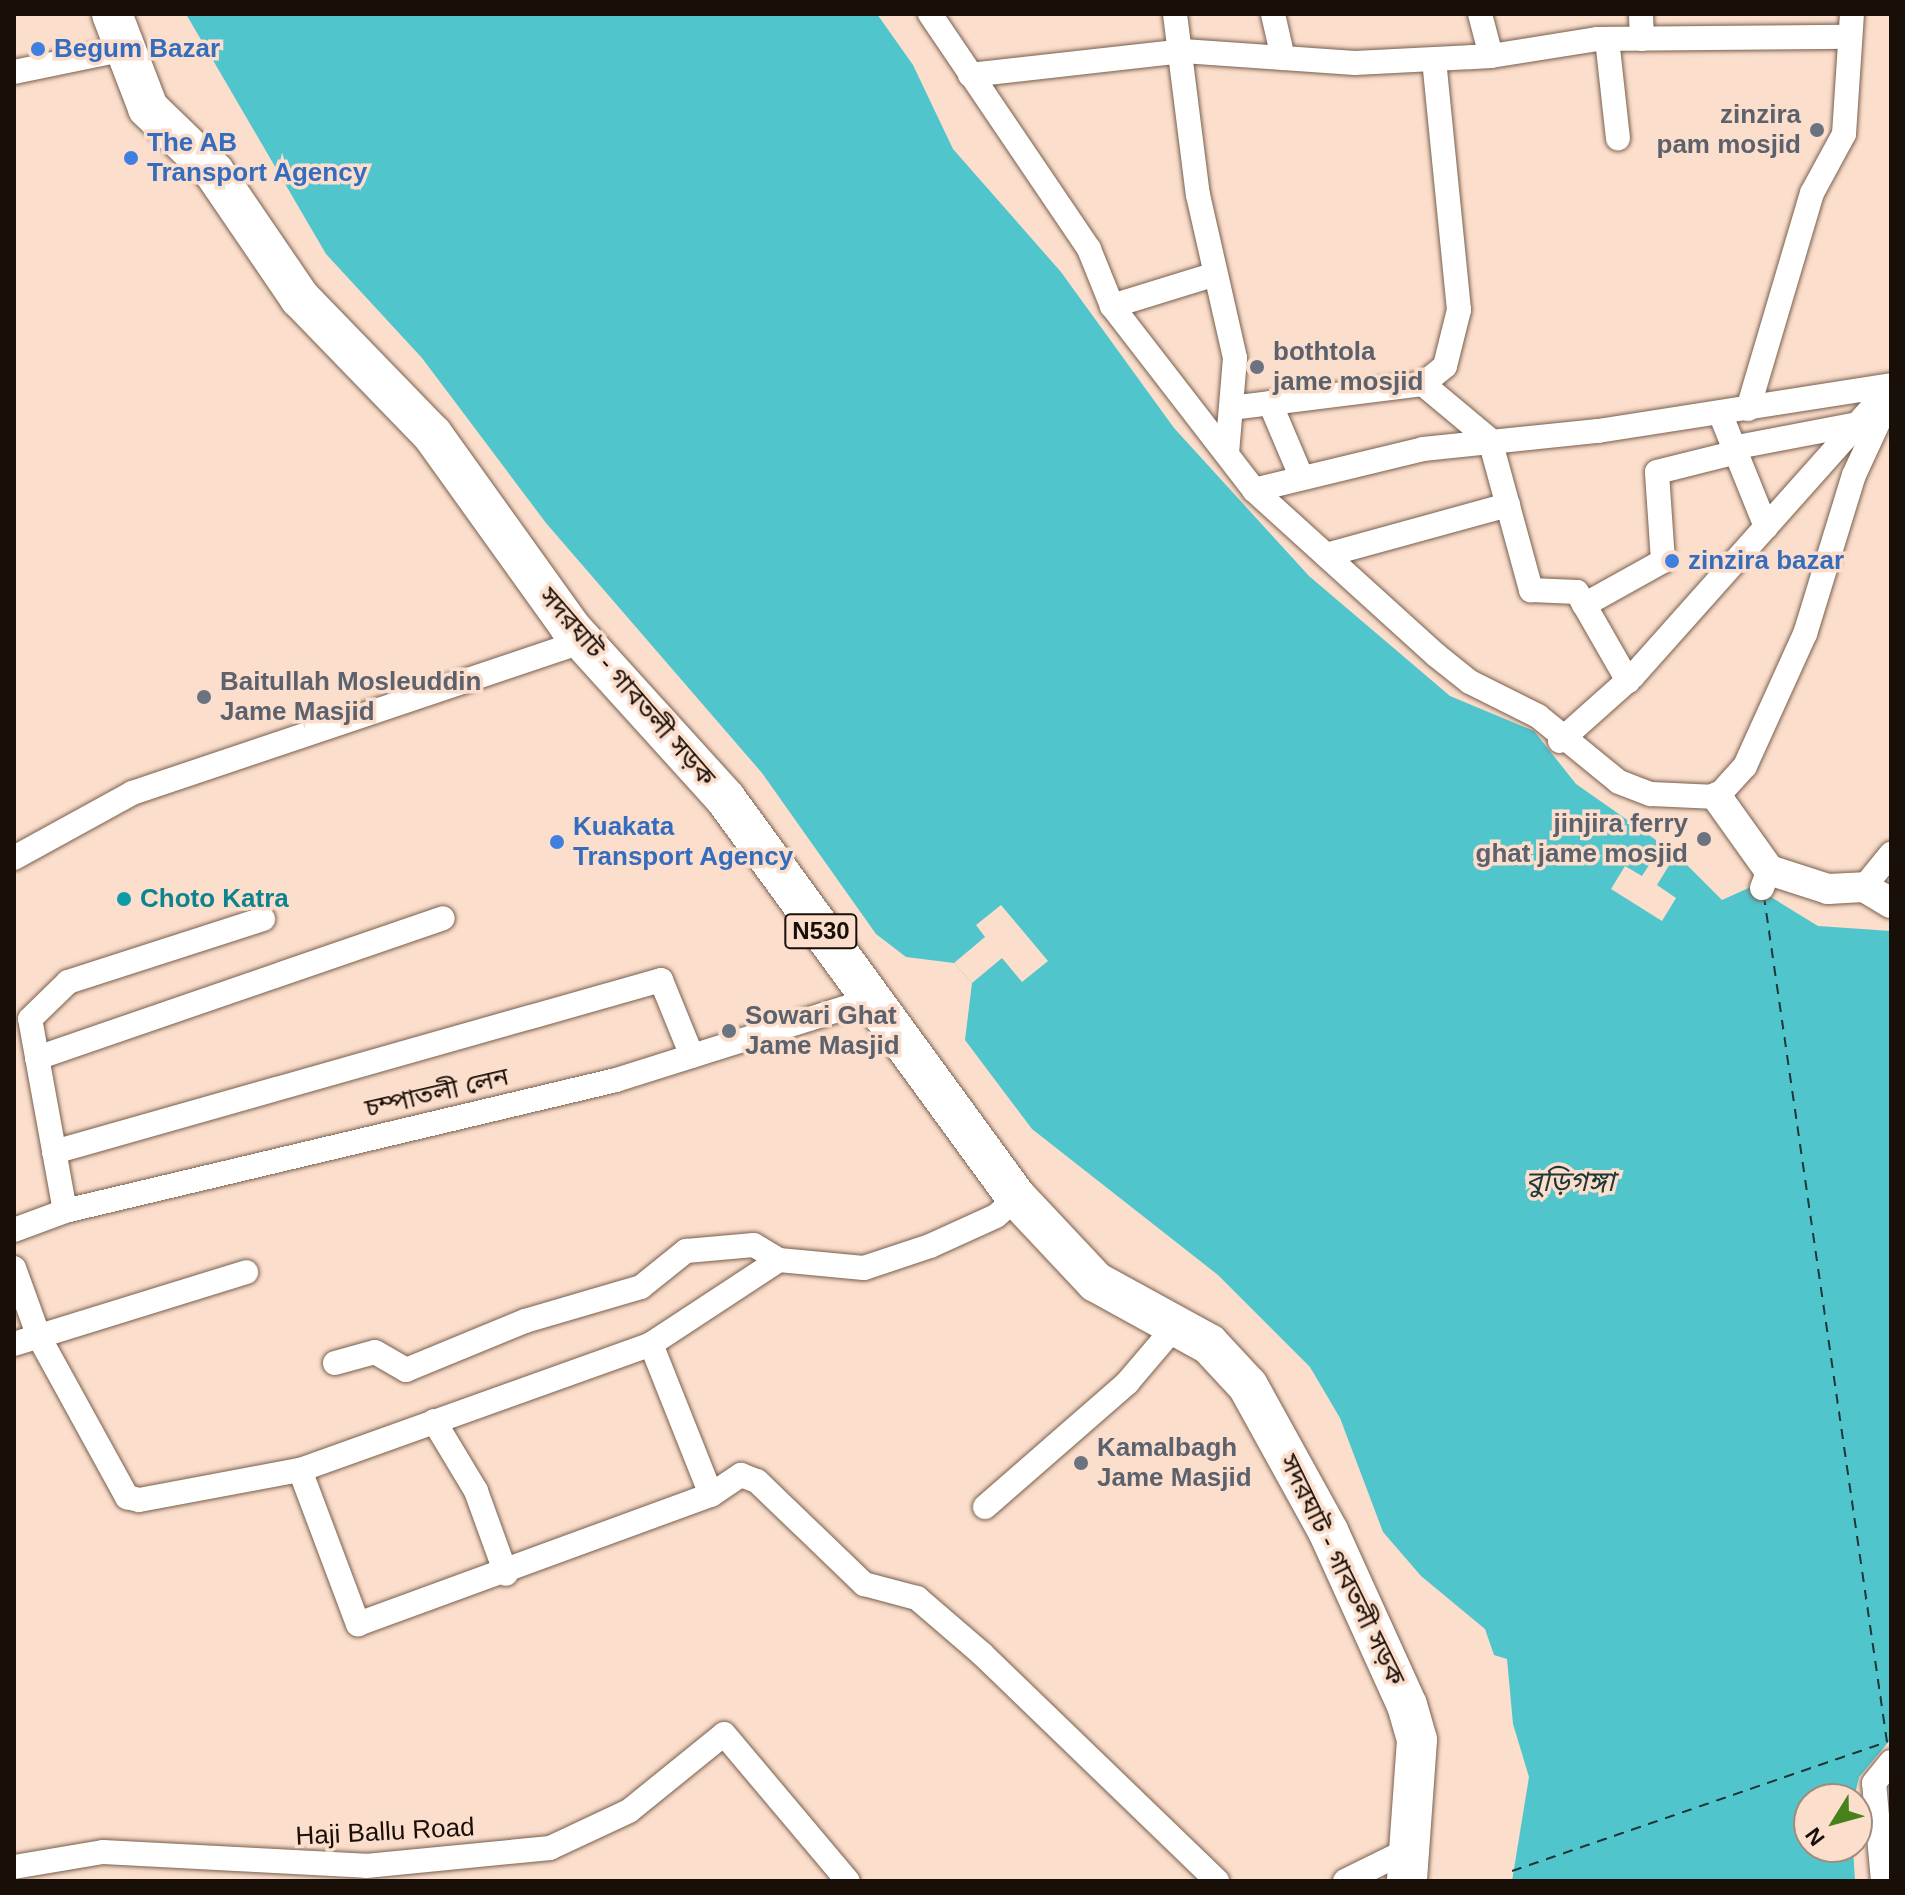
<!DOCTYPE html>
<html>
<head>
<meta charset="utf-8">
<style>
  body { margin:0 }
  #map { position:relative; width:1905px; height:1895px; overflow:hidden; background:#fbdecb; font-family:Helvetica,"Noto Sans Bengali",sans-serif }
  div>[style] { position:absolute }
  .water>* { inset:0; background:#51c5cc }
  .pier>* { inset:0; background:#fbdecb }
  .ferry>* { height:2px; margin-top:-1px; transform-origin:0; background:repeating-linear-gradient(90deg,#1d3738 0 10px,transparent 0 18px) }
  .roads { filter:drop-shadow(0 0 2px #785f4e) drop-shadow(0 0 2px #785f4e) }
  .minor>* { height:24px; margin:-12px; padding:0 12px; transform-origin:12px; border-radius:12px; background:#fff }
  .tertiary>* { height:30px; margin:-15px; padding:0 15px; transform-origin:15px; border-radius:15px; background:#fff }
  .trunk>* { height:40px; margin:-20px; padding:0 20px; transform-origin:20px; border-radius:20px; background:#fff }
  .dots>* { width:22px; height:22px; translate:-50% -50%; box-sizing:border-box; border:4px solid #fbdecb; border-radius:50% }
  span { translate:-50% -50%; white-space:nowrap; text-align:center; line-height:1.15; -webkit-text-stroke:7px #fbdecb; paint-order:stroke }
  .shield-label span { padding:2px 6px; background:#fbdecb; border:2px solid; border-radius:6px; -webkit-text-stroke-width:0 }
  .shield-label { font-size:24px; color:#190f09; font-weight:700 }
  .shop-label { font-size:26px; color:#366cbe; font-weight:700 }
  .left { translate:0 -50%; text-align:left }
  .worship-label { font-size:26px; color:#5b616d; font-weight:700 }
  .right { translate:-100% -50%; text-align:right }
  .street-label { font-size:26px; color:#190f09 }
  .culture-label { font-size:26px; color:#0d838f; font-weight:700 }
  .water-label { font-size:28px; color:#1d3738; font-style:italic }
  .frame { position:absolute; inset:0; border:16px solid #190f09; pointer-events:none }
  .north { position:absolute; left:1793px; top:1783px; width:80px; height:80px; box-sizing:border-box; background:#fbdecb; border:2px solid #a18b7d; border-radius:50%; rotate:233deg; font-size:22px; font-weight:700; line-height:32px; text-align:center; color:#190f09 }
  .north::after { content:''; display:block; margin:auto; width:28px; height:36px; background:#47811c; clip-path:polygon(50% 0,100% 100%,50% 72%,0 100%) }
</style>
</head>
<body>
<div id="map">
  <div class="water">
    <div style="clip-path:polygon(186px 14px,877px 14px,913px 65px,953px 149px,1061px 272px,1174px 428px,1309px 576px,1450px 696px,1534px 731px,1576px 784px,1676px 854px,1722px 900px,1753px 886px,1818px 926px,1891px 931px,1891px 1739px,1859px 1777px,1854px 1799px,1809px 1799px,1809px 1847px,1853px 1847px,1855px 1881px,1512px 1881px,1529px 1777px,1513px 1724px,1507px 1659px,1494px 1655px,1485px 1629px,1421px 1576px,1383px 1532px,1340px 1418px,1310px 1367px,1218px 1275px,1032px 1129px,965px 1040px,972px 983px,954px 963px,906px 957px,876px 934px,762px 773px,546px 523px,422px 358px,326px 254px)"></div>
  </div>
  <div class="pier">
    <div style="clip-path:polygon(1662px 845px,1676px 854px,1657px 885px,1676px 898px,1662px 921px,1611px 889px,1625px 866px,1642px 876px)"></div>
    <div style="clip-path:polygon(1001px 905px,1048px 961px,1022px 982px,1002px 958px,972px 983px,954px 963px,985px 937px,976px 925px)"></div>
  </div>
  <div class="ferry">
    <div style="left:1512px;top:1871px;width:397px;rotate:-19deg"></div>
    <div style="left:1887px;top:1742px;width:854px;rotate:-98.28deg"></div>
  </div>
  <div class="roads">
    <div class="minor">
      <div style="left:930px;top:14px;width:284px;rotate:55.9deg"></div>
      <div style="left:1089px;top:249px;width:61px;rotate:68deg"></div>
      <div style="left:1112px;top:306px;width:232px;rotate:52.3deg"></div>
      <div style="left:1254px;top:490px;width:246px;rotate:42.2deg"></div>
      <div style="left:1436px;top:655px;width:43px;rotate:38.5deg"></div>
      <div style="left:1470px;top:682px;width:76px;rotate:26.6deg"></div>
      <div style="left:1538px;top:716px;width:104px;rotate:39.2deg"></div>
      <div style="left:1619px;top:782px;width:34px;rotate:21deg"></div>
      <div style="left:1651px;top:794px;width:66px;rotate:2.6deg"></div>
      <div style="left:1717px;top:797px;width:42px;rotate:-47.9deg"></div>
      <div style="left:1745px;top:766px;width:145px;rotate:-65.6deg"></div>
      <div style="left:1805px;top:634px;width:166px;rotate:-72.9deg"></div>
      <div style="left:1854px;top:475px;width:88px;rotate:-65.2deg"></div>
      <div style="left:1175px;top:14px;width:182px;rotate:82.8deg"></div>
      <div style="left:1198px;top:195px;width:167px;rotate:77.2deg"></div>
      <div style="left:1235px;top:358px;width:96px;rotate:94.8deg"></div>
      <div style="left:1273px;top:14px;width:45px;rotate:77.2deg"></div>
      <div style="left:1480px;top:14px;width:43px;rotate:75.3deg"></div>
      <div style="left:1641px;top:14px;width:25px;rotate:88deg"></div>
      <div style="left:1607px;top:39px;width:100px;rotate:83.7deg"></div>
      <div style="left:14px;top:72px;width:109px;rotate:-11.6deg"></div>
      <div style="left:970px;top:75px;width:214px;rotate:-6.4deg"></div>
      <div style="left:1183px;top:51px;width:172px;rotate:4deg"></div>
      <div style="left:1355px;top:63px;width:136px;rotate:-2.9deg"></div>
      <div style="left:1491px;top:56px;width:107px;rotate:-9.1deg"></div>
      <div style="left:1597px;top:39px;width:253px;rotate:-0.5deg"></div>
      <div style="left:1112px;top:306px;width:106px;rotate:-17.1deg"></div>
      <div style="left:1423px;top:384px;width:28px;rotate:-39deg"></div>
      <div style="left:1445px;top:366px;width:58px;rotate:-76deg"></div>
      <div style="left:1459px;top:310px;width:250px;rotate:-95.7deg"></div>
      <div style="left:1270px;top:403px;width:79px;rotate:67deg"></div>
      <div style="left:1231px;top:408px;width:193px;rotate:-7.1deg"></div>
      <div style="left:1423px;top:384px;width:87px;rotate:39.9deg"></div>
      <div style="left:1490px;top:440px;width:156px;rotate:74.7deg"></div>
      <div style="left:1531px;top:590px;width:46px;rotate:2.5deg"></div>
      <div style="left:1577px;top:592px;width:103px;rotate:60.2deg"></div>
      <div style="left:1748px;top:409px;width:225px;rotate:-73.5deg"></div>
      <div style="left:1812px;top:193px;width:67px;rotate:-61.5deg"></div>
      <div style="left:1844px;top:134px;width:120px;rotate:-86.2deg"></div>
      <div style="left:1720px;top:413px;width:123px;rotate:68deg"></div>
      <div style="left:1732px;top:448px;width:128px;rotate:-10.8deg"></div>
      <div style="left:1254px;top:490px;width:174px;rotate:-13.6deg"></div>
      <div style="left:1423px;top:449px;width:176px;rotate:-5.9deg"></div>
      <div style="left:1598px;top:431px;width:297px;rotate:-8.9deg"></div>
      <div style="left:1326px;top:555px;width:189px;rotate:-15.4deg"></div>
      <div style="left:1584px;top:605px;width:90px;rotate:-29.1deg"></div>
      <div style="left:1663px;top:561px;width:89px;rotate:-93.9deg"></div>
      <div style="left:1657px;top:472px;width:78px;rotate:-14deg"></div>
      <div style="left:1560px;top:741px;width:98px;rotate:-41.7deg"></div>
      <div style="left:1633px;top:676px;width:376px;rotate:-48.3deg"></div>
      <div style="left:14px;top:858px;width:135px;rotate:-28.8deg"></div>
      <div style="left:132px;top:793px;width:477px;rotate:-18.6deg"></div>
      <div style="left:1864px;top:887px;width:43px;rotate:-50.7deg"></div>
      <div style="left:1762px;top:888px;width:19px;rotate:-69deg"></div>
      <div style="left:37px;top:1058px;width:429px;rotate:-19deg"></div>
      <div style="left:54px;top:1152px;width:631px;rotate:-15.82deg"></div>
      <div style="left:661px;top:980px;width:82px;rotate:67.8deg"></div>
      <div style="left:65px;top:1211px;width:195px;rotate:-100.3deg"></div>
      <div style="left:30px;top:1019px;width:53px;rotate:-44.2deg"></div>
      <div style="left:68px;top:982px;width:205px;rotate:-17.9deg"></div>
      <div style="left:14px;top:1230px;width:54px;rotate:-20.4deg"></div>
      <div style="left:65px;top:1211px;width:566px;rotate:-13.37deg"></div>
      <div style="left:616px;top:1080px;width:266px;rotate:-17.5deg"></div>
      <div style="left:14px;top:1268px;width:73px;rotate:70.1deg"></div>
      <div style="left:39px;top:1337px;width:183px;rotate:61.2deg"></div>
      <div style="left:127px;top:1497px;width:12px;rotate:14deg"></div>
      <div style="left:139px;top:1500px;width:164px;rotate:-10.6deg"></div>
      <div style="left:300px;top:1470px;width:373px;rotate:-19.7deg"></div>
      <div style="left:651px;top:1344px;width:153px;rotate:-33.3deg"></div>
      <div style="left:779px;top:1260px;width:85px;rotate:5.4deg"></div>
      <div style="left:864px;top:1268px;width:70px;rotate:-18.4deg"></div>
      <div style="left:930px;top:1246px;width:72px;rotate:-24.4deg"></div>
      <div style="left:996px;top:1216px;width:28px;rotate:-41deg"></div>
      <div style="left:14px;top:1344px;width:243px;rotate:-17.2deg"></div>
      <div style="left:651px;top:1344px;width:162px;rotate:68.3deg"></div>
      <div style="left:335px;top:1363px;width:41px;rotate:-15.4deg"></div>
      <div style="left:375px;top:1352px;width:36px;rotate:30deg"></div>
      <div style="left:406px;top:1370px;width:129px;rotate:-22.4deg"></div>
      <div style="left:525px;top:1321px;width:121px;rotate:-16.3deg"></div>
      <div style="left:641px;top:1287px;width:58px;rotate:-38.7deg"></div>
      <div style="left:686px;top:1251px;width:68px;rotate:-5deg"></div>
      <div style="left:754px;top:1245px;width:29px;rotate:31deg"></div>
      <div style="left:434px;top:1421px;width:82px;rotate:59deg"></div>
      <div style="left:476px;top:1491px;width:88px;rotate:70.1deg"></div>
      <div style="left:300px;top:1470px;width:165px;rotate:69.4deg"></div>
      <div style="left:358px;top:1624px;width:376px;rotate:-20.1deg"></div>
      <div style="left:711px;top:1495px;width:36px;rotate:-34deg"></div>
      <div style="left:741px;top:1475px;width:17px;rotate:21deg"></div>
      <div style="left:757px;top:1481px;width:149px;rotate:43.9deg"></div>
      <div style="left:864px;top:1584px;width:55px;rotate:14.8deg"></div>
      <div style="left:917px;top:1598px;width:86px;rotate:40.7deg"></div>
      <div style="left:982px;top:1654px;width:327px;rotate:44deg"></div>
      <div style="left:985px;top:1507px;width:189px;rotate:-41.1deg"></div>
      <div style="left:1127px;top:1383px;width:79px;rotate:-49.6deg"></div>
      <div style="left:14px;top:1867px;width:90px;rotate:-9.6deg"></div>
      <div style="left:103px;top:1852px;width:263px;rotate:3deg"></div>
      <div style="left:366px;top:1866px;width:185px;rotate:-5.6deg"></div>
      <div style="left:550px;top:1848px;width:87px;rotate:-25.1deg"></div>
      <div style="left:629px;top:1811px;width:122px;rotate:-39deg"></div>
      <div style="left:724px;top:1734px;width:192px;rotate:49.9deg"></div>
      <div style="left:1345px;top:1881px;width:70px;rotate:-26.2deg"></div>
      <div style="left:1883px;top:1881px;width:98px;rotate:-95.2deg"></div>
      <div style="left:1874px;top:1783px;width:27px;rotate:-51deg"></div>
    </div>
    <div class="tertiary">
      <div style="left:1717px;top:797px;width:90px;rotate:54.5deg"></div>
      <div style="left:1769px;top:870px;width:62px;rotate:17.9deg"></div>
      <div style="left:1828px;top:889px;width:36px;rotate:-3deg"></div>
      <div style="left:1864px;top:887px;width:31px;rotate:31deg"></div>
    </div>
    <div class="trunk">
      <div style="left:112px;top:14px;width:101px;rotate:69deg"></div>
      <div style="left:148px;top:108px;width:92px;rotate:44.1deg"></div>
      <div style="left:214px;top:172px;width:153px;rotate:55.7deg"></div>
      <div style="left:300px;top:298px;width:190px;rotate:45.9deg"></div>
      <div style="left:432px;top:434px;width:237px;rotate:54.4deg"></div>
      <div style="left:570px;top:627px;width:231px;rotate:47.8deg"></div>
      <div style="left:725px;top:798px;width:495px;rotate:53.9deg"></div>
      <div style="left:1017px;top:1198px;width:115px;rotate:46.8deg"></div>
      <div style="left:1096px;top:1282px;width:129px;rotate:28.8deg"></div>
      <div style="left:1209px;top:1344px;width:57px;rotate:47.1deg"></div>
      <div style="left:1248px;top:1386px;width:166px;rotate:61.1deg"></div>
      <div style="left:1328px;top:1531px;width:191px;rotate:65.6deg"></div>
      <div style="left:1407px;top:1705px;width:36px;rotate:74deg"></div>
      <div style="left:1417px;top:1740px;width:141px;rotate:94.1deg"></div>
    </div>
  </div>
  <div class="dots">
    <div style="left:38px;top:49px;background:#3f7fe0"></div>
    <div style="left:1817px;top:130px;background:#6b7280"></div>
    <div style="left:131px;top:158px;background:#3f7fe0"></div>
    <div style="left:1257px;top:367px;background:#6b7280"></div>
    <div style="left:1672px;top:561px;background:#3f7fe0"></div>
    <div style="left:204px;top:697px;background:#6b7280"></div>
    <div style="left:1704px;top:839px;background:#6b7280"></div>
    <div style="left:557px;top:842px;background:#3f7fe0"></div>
    <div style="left:124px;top:899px;background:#0f9aa8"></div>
    <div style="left:729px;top:1031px;background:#6b7280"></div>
    <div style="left:1081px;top:1463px;background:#6b7280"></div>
  </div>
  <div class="shield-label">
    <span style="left:821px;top:931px">N530</span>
  </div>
  <div class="shop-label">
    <span class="left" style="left:54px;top:49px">Begum Bazar</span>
    <span class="left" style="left:147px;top:158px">The AB<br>Transport Agency</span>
    <span class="left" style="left:1688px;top:561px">zinzira bazar</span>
    <span class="left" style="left:573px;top:842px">Kuakata<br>Transport Agency</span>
  </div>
  <div class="worship-label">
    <span class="right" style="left:1801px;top:130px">zinzira<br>pam mosjid</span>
    <span class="left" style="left:1273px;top:367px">bothtola<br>jame mosjid</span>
    <span class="left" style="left:220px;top:697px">Baitullah Mosleuddin<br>Jame Masjid</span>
    <span class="right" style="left:1688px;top:839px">jinjira ferry<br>ghat jame mosjid</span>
    <span class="left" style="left:745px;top:1031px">Sowari Ghat<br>Jame Masjid</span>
    <span class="left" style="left:1097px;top:1463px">Kamalbagh<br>Jame Masjid</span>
  </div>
  <div class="street-label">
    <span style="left:627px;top:687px;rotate:49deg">সদরঘাট - গাবতলী সড়ক</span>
    <span style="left:437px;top:1093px;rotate:-13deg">চম্পাতলী লেন</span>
    <span style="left:1342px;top:1570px;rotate:64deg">সদরঘাট - গাবতলী সড়ক</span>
    <span style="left:385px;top:1832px;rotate:-3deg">Haji Ballu Road</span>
  </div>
  <div class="culture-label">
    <span class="left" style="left:140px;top:899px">Choto Katra</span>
  </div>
  <div class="water-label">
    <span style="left:1570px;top:1182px">বুড়িগঙ্গা</span>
  </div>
  <div class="frame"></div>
  <div class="north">N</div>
</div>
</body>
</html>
